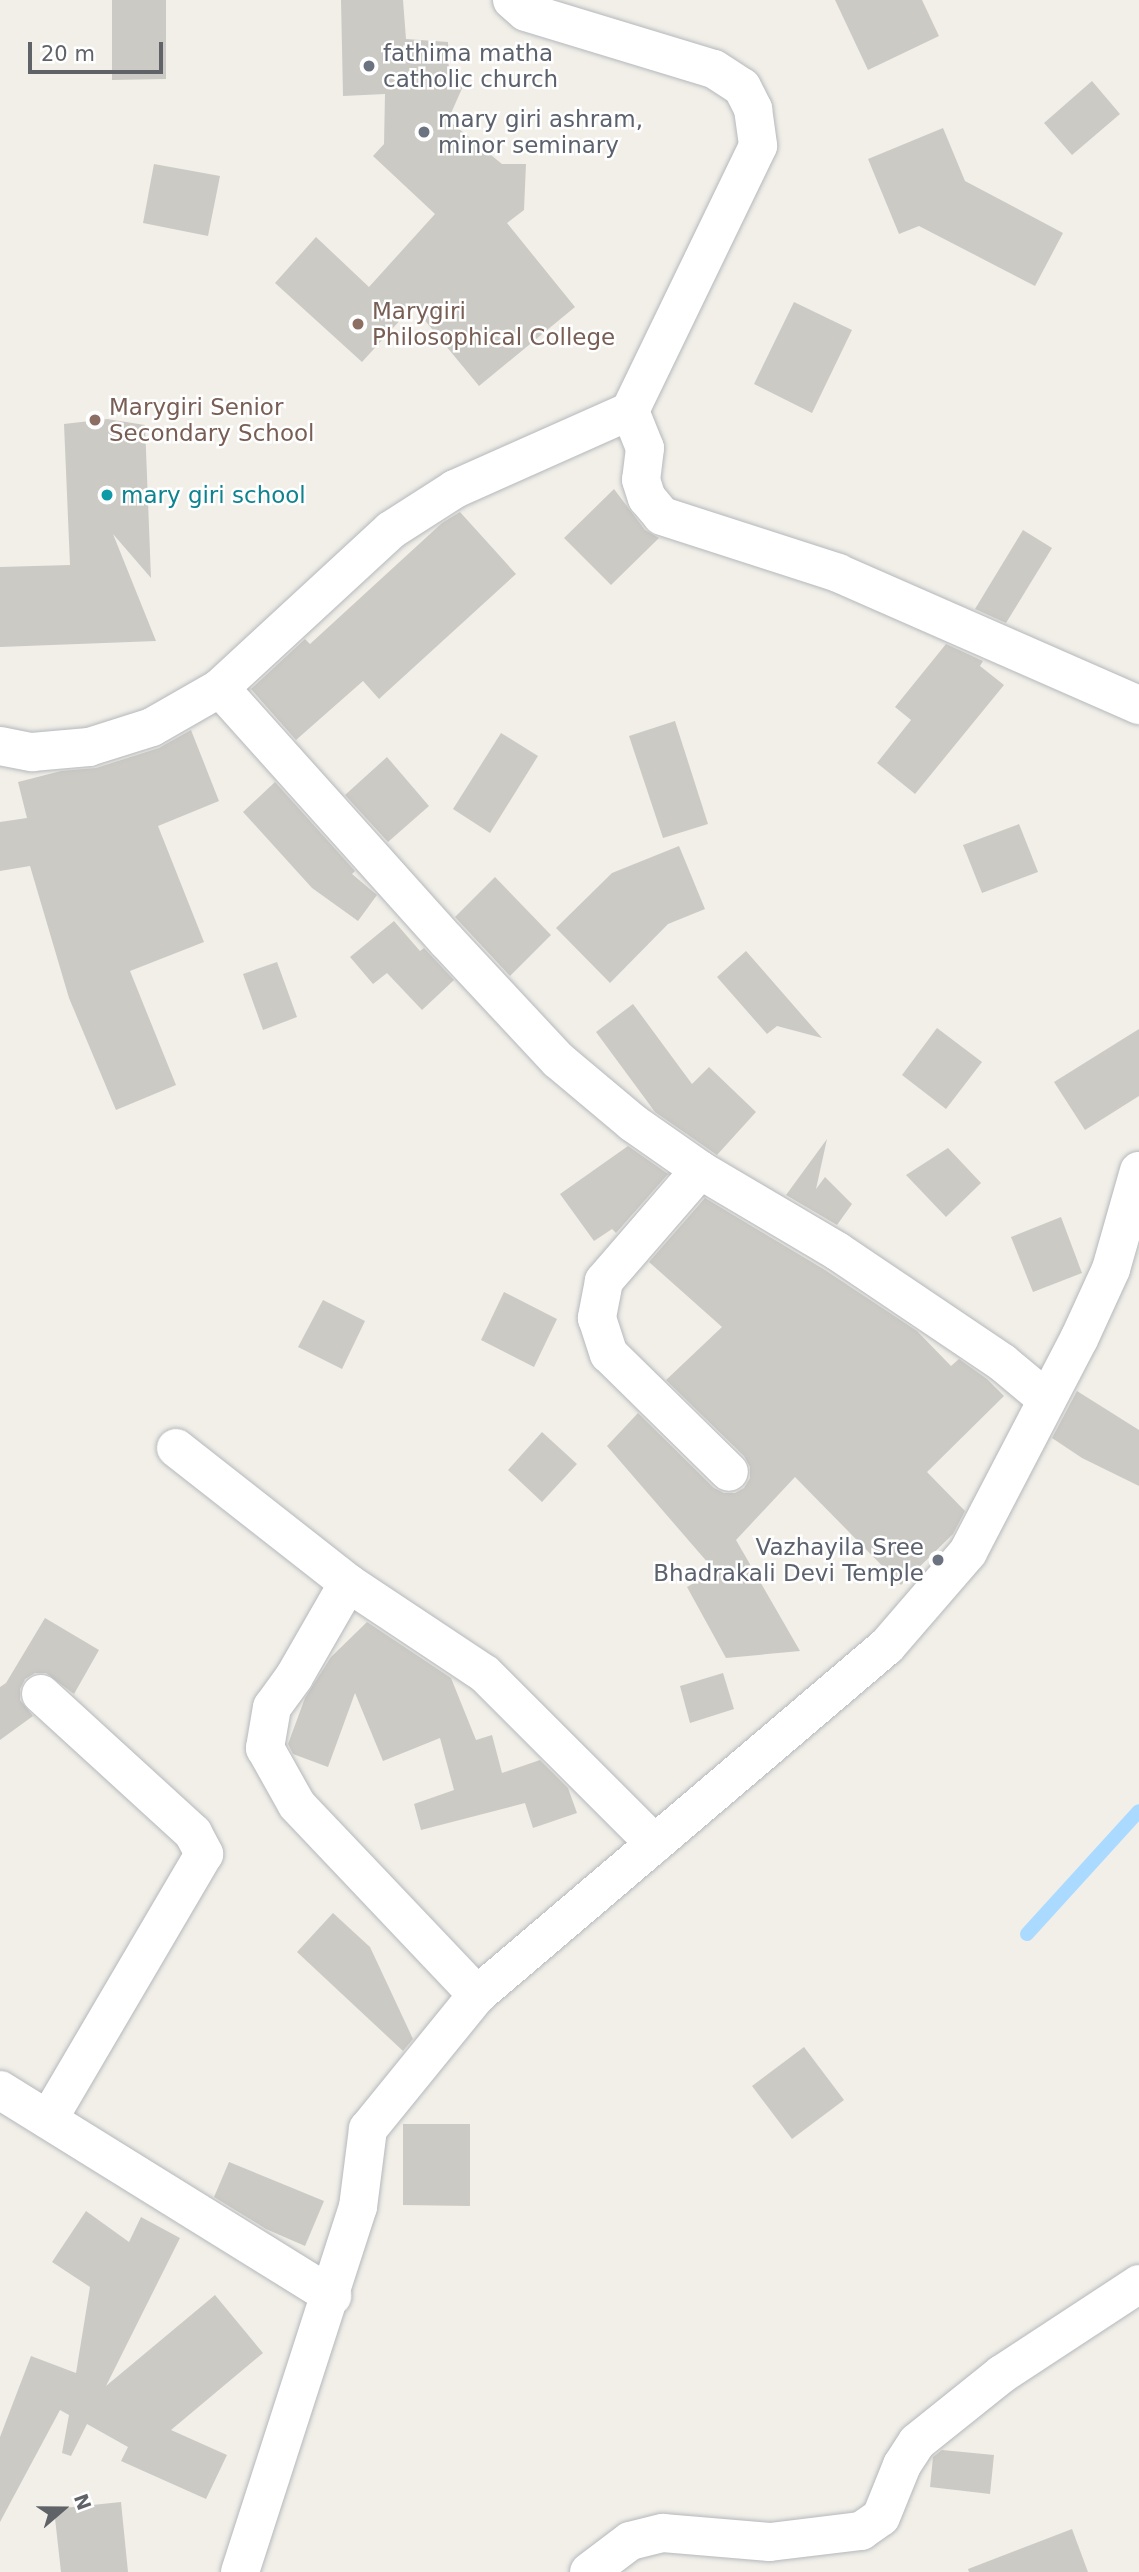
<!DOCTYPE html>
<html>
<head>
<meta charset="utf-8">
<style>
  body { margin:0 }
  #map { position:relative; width:1139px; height:2572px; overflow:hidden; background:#f1efe8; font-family:"DejaVu Sans",sans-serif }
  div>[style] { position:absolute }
  .stream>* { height:14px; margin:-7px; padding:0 7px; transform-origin:7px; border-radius:7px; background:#aadaff }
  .building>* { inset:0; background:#cccac5 }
  .roads { filter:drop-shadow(0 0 2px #b5b8bc) drop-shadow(0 0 2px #b5b8bc) }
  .minor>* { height:38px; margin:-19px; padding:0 19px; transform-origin:19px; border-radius:19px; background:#fff }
  .dots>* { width:19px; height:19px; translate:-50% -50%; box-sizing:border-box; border:4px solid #fff; border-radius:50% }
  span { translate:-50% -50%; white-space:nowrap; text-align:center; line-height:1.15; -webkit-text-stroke:5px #fff; paint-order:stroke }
  .worship-label { font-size:23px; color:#5b616d }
  .left { translate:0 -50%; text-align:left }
  .right { translate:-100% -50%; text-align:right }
  .education-label { font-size:23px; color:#785e54 }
  .culture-label { font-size:23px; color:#0d838f }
  .north { position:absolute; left:28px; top:2474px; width:70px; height:70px; -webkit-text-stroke:5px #fff; paint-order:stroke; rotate:70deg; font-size:19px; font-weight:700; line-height:28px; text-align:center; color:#5f6368 }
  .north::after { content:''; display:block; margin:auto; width:24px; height:32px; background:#5f6368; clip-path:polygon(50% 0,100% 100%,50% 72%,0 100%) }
  .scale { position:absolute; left:28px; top:42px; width:135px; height:32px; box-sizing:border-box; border:4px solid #5f6368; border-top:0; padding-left:9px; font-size:21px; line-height:24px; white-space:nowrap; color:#5f6368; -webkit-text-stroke:5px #fff; paint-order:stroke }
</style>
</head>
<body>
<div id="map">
  <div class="stream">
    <div style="left:1027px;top:1934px;width:166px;rotate:-47.7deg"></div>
  </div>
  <div class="building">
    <div style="clip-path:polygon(112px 0,166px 0,166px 79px,112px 80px)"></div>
    <div style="clip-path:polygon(341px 0,403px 0,406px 39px,448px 42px,449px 76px,464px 84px,448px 120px,502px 164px,526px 164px,524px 210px,507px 223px,575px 307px,479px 386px,413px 306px,362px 362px,275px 283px,316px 237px,369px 287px,435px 214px,373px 156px,384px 144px,385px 94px,343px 96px)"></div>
    <div style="clip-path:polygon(835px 0,922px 0,939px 36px,868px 70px)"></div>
    <div style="clip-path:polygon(1092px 81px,1120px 114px,1072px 155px,1044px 123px)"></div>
    <div style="clip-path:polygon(943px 128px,965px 181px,1063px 233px,1035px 286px,919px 226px,899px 234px,868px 159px)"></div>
    <div style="clip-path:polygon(154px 164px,220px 176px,208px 236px,143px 223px)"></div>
    <div style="clip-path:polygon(794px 302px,852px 330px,812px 413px,754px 384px)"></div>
    <div style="clip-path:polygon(107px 419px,145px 425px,151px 578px,113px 534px,156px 641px,0 647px,0 567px,70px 565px,64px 424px)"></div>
    <div style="clip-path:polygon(614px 489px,645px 530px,659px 538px,611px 585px,564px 538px)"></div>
    <div style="clip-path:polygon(460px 512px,516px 574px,379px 699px,363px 681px,296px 740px,251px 689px,305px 639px,310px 644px,442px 523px)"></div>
    <div style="clip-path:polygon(1023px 530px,1052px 548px,1006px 623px,975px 609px)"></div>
    <div style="clip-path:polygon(946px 644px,983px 661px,980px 666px,1004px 685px,915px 794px,877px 763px,911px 720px,895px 707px)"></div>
    <div style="clip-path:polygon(675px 721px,708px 824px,663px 838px,629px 736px)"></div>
    <div style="clip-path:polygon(191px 730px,219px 801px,158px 826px,204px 942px,130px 971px,176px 1085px,116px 1110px,69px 998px,30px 866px,0 871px,0 822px,27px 818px,18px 782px,61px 771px,96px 768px,159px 748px)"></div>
    <div style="clip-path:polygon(501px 733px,538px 756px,490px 833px,453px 809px)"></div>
    <div style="clip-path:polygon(387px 757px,429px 806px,388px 842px,345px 795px)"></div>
    <div style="clip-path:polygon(275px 782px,355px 871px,352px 874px,377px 895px,358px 921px,312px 888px,243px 812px)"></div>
    <div style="clip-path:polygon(1019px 824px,1038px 872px,982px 893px,963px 845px)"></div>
    <div style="clip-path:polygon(679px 846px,705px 909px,668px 924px,610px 983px,556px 928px,612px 873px)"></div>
    <div style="clip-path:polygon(495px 877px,551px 935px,510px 976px,455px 917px)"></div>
    <div style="clip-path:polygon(394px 921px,420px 951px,424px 948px,454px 980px,422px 1010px,387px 973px,373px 984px,350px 957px)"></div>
    <div style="clip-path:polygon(746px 951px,822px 1038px,777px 1026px,767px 1034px,717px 977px)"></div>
    <div style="clip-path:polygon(277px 962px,297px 1017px,263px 1030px,243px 974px)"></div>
    <div style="clip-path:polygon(633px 1004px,692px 1084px,709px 1067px,756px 1112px,717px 1155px,655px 1112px,596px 1032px)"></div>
    <div style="clip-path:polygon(937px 1028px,982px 1062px,946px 1109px,902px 1075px)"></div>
    <div style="clip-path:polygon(1139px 1029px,1139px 1096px,1085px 1130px,1054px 1082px)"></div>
    <div style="clip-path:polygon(827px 1139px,816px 1189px,825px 1177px,852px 1204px,837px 1225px,786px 1195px)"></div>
    <div style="clip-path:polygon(628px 1146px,668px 1174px,616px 1233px,612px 1229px,594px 1241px,560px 1194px)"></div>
    <div style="clip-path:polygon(948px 1148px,981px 1183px,946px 1217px,906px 1175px)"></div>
    <div style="clip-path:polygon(705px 1198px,825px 1270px,917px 1331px,951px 1366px,959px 1359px,987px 1379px,1004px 1396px,927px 1472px,965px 1511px,953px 1534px,901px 1585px,795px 1477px,736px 1540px,800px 1651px,726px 1658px,687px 1587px,715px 1571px,607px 1446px,638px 1413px,714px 1488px,724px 1493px,735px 1493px,744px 1488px,750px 1478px,750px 1467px,744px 1456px,666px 1380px,722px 1327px,649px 1262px)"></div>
    <div style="clip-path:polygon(1061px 1217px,1082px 1273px,1033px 1292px,1011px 1237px)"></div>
    <div style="clip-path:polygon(504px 1292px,557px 1319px,534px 1367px,481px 1340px)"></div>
    <div style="clip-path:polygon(323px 1300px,365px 1321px,342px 1369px,298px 1347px)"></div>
    <div style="clip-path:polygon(1077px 1391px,1139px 1430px,1139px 1486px,1082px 1458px,1052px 1438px)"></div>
    <div style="clip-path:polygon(542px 1432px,577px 1464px,542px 1502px,508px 1470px)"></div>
    <div style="clip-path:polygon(45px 1618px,99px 1650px,74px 1694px,46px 1673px,35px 1673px,25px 1679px,20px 1689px,20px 1700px,33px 1716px,0 1740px,0 1687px,6px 1683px)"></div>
    <div style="clip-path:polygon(367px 1622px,451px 1678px,476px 1740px,492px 1735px,502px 1773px,540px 1760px,568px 1788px,577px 1813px,533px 1828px,525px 1803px,421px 1830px,414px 1804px,454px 1790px,440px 1738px,383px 1761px,355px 1693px,328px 1767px,293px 1754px,288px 1744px,305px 1698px,331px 1657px)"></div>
    <div style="clip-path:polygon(723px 1673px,734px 1709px,690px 1723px,680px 1686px)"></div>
    <div style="clip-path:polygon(333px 1913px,370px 1947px,413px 2039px,403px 2051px,297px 1952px)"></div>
    <div style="clip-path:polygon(804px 2047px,844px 2100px,792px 2139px,752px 2086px)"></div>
    <div style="clip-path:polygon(403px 2124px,470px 2124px,470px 2206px,403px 2205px)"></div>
    <div style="clip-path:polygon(229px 2162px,324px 2201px,305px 2246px,266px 2229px,214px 2197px)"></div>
    <div style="clip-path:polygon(86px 2211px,129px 2242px,141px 2217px,180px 2238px,106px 2386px,215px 2295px,263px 2353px,171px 2430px,227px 2455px,206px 2499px,121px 2461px,128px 2447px,87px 2424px,71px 2456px,62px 2453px,69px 2415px,60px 2410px,0 2522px,0 2437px,31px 2356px,76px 2373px,90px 2287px,52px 2262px)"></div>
    <div style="clip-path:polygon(942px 2450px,994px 2455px,990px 2494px,930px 2487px,933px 2457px)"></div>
    <div style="clip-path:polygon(121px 2502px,128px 2572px,61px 2572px,54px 2509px)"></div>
    <div style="clip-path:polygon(1072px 2529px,1088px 2572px,969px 2572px,968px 2569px)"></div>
  </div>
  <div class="roads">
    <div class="minor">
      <div style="left:512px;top:0;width:18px;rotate:41deg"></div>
      <div style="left:526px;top:12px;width:196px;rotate:16.9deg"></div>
      <div style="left:714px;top:69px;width:33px;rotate:33deg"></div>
      <div style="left:742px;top:87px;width:25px;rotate:63deg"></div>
      <div style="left:753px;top:109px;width:37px;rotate:82deg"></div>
      <div style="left:758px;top:146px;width:294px;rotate:115.8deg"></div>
      <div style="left:630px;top:411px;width:40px;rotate:68deg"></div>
      <div style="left:645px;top:448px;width:32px;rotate:97deg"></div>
      <div style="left:641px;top:480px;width:19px;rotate:72deg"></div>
      <div style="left:647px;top:498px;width:23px;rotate:50deg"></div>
      <div style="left:662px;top:516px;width:185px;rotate:17.9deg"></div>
      <div style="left:838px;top:573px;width:329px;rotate:23.7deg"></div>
      <div style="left:630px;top:411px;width:192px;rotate:156deg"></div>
      <div style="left:455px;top:489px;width:76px;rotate:147.4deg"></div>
      <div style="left:391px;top:530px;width:233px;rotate:137.3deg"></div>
      <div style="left:220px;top:688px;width:340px;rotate:48.1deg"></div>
      <div style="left:447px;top:941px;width:163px;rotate:47deg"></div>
      <div style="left:558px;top:1060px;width:98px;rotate:40deg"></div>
      <div style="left:633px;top:1123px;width:82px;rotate:35deg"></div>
      <div style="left:700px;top:1170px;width:159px;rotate:30.6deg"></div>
      <div style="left:837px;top:1251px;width:200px;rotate:34deg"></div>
      <div style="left:1003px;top:1363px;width:56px;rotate:39.9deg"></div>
      <div style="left:0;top:746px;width:33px;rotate:11deg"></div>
      <div style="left:32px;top:752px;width:57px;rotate:-5deg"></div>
      <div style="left:89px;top:747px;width:66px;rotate:-17.6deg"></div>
      <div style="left:152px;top:727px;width:78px;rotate:-29.8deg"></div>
      <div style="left:700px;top:1170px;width:147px;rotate:130.9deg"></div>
      <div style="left:604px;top:1281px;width:38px;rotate:101deg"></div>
      <div style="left:597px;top:1318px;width:38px;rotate:72deg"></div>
      <div style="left:609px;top:1354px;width:168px;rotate:44.5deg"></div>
      <div style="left:176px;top:1448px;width:219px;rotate:38.1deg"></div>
      <div style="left:348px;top:1583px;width:164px;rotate:33.6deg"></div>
      <div style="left:485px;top:1674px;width:240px;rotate:45deg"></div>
      <div style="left:348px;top:1583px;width:108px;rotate:119.9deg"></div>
      <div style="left:294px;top:1677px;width:37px;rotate:126deg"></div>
      <div style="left:272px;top:1707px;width:42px;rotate:99.7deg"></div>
      <div style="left:265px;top:1748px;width:65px;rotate:60.7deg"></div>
      <div style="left:297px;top:1805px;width:262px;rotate:46.5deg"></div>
      <div style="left:41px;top:1694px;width:206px;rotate:42.4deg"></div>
      <div style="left:193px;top:1833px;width:24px;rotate:62deg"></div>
      <div style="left:204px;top:1854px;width:308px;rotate:120.4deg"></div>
      <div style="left:0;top:2090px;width:391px;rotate:31.8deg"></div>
      <div style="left:240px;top:2572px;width:384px;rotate:-72.1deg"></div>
      <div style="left:358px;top:2207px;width:79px;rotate:-82.7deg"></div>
      <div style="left:368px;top:2129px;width:173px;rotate:-50.9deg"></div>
      <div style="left:477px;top:1995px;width:538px;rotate:-40.41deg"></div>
      <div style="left:887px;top:1646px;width:124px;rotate:-49.2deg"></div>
      <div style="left:968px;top:1552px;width:240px;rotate:-62.5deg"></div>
      <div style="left:1079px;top:1339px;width:77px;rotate:-65.4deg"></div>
      <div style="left:1111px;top:1269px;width:102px;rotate:-74.1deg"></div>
      <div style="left:589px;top:2572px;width:51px;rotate:-37.1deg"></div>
      <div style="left:630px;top:2541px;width:34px;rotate:-14deg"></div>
      <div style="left:663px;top:2533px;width:107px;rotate:4.8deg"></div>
      <div style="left:770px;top:2542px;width:92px;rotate:-6.9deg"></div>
      <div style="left:861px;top:2531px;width:24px;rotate:-35deg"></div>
      <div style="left:881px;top:2517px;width:56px;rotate:-68deg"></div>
      <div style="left:902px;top:2465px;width:27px;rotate:-57deg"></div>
      <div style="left:917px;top:2442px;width:109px;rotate:-38.7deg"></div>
      <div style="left:1002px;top:2374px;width:164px;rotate:-33.3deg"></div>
    </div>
  </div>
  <div class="dots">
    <div style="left:369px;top:66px;background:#6b7280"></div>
    <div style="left:424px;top:132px;background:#6b7280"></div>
    <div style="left:358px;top:324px;background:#8d6e63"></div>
    <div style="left:95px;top:420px;background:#8d6e63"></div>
    <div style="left:107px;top:495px;background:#0f9aa8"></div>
    <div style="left:938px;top:1560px;background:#6b7280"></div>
  </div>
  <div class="worship-label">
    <span class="left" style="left:383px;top:66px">fathima matha<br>catholic church</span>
    <span class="left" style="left:438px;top:132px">mary giri ashram,<br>minor seminary</span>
    <span class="right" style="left:924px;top:1560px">Vazhayila Sree<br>Bhadrakali Devi Temple</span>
  </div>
  <div class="education-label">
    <span class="left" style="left:372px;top:324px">Marygiri<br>Philosophical College</span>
    <span class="left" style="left:109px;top:420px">Marygiri Senior<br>Secondary School</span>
  </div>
  <div class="culture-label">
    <span class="left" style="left:121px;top:495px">mary giri school</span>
  </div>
  <div class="north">N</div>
  <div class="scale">20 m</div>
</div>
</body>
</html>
